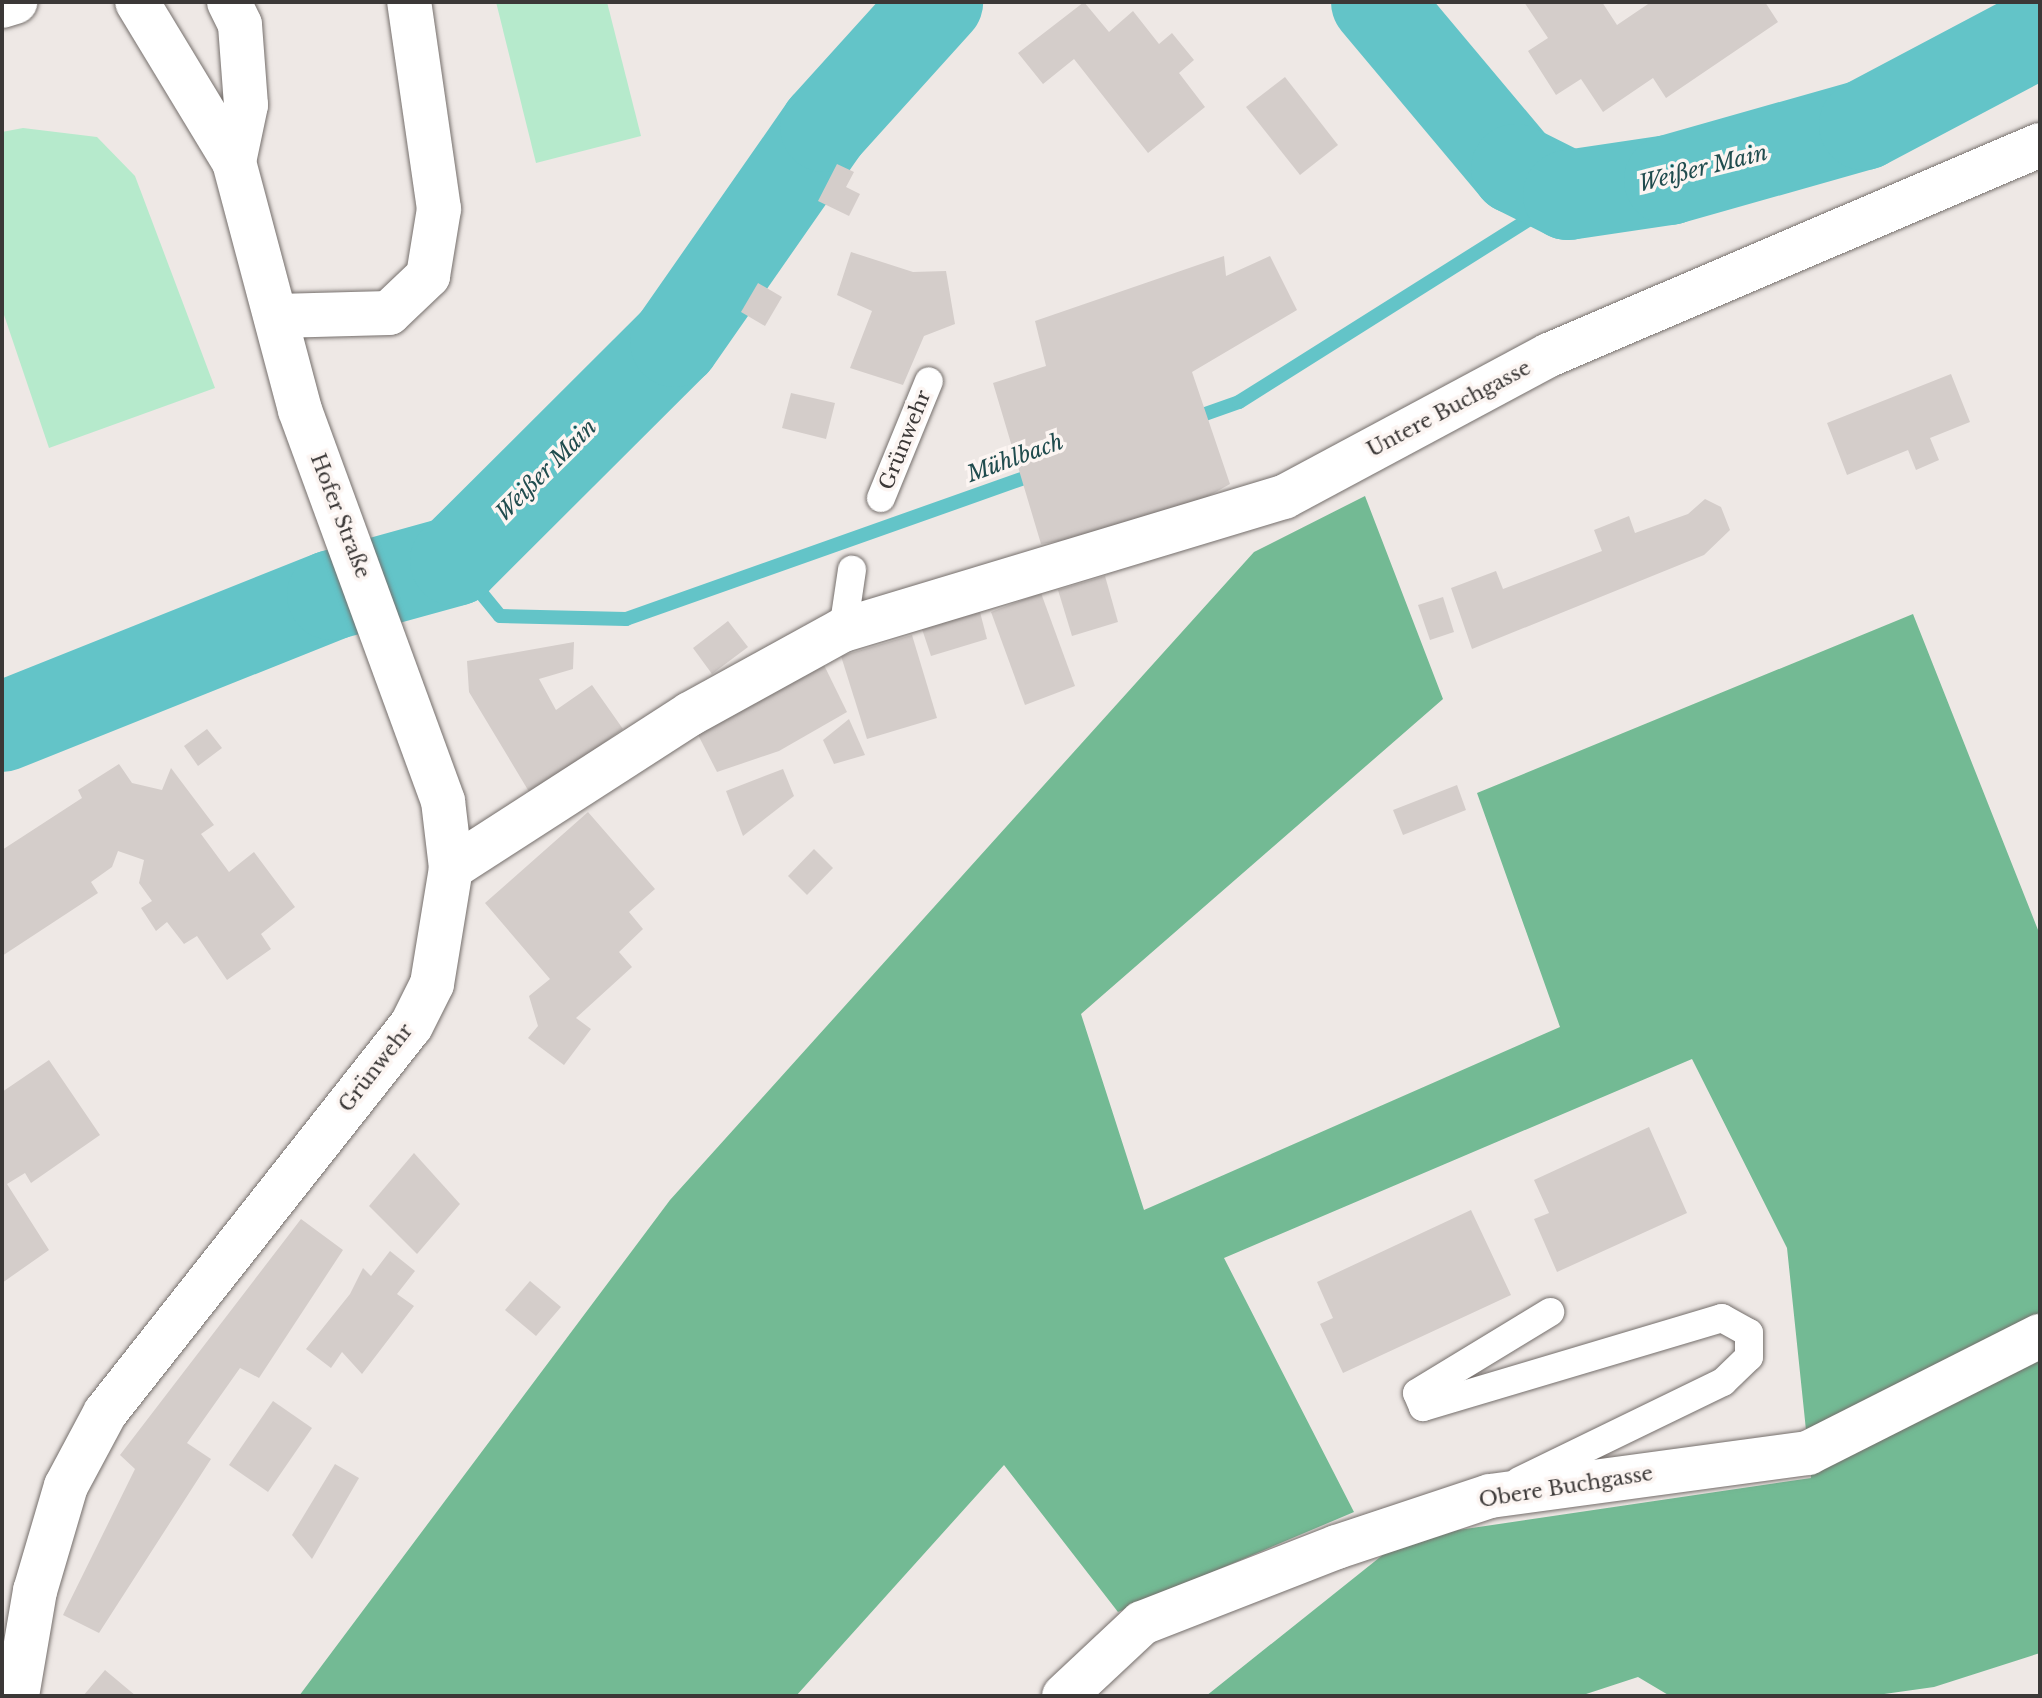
<!DOCTYPE html>
<html>
<head>
<meta charset="utf-8">
<style>
  body { margin:0 }
  #map { position:relative; width:2042px; height:1698px; overflow:hidden; background:#eee8e5; font-family:"Libre Baskerville",serif }
  div>[style] { position:absolute }
  .green>* { inset:0; background:#b6eacc }
  .forest>* { inset:0; background:#73ba94 }
  .stream>* { height:14px; margin:-7px; padding:0 7px; transform-origin:7px; border-radius:7px; background:#63c4c8 }
  .river>* { height:90px; margin:-45px; padding:0 45px; transform-origin:45px; border-radius:45px; background:#63c4c8 }
  .building>* { inset:0; background:#d4cdca }
  .roads { filter:drop-shadow(0 0 2px #756f6c) drop-shadow(0 0 2px #756f6c) }
  .service>* { height:28px; margin:-14px; padding:0 14px; transform-origin:14px; border-radius:14px; background:#fff }
  .minor>* { height:44px; margin:-22px; padding:0 22px; transform-origin:22px; border-radius:22px; background:#fff }
  .tertiary>* { height:44px; margin:-22px; padding:0 22px; transform-origin:22px; border-radius:22px; background:#fff }
  span { translate:-50% -50%; white-space:nowrap; text-align:center; line-height:1.15; -webkit-text-stroke:7px #fcf5f2; paint-order:stroke }
  .street-label { font-size:20px; color:#3b3837 }
  .water-label { font-size:22px; color:#204c4e; font-style:italic }
  .frame { position:absolute; inset:0; border:4px solid #3b3837; pointer-events:none }
</style>
</head>
<body>
<div id="map">
  <div class="green">
    <div style="clip-path:polygon(496px 2px,607px 2px,641px 136px,536px 163px)"></div>
    <div style="clip-path:polygon(23px 128px,97px 137px,135px 176px,215px 388px,49px 448px,2px 309px,2px 132px)"></div>
  </div>
  <div class="forest">
    <div style="clip-path:polygon(1365px 496px,1443px 699px,1081px 1014px,1144px 1210px,1560px 1027px,1477px 793px,1913px 614px,2040px 935px,2040px 1653px,1934px 1687px,1870px 1696px,1670px 1696px,1638px 1677px,1580px 1696px,1206px 1696px,1404px 1538px,1811px 1478px,1787px 1248px,1692px 1059px,1224px 1258px,1354px 1512px,1118px 1612px,1004px 1465px,796px 1696px,299px 1696px,670px 1200px,1254px 552px)"></div>
  </div>
  <div class="stream">
    <div style="left:1191px;top:419px;width:51px;rotate:-19.5deg"></div>
    <div style="left:1239px;top:402px;width:389px;rotate:-32.2deg"></div>
    <div style="left:455px;top:561px;width:71px;rotate:50.7deg"></div>
    <div style="left:500px;top:616px;width:126px;rotate:1.4deg"></div>
    <div style="left:626px;top:619px;width:438px;rotate:-19.5deg"></div>
  </div>
  <div class="river">
    <div style="left:1376px;top:2px;width:218px;rotate:50deg"></div>
    <div style="left:1516px;top:169px;width:58px;rotate:26.6deg"></div>
    <div style="left:1568px;top:195px;width:102px;rotate:-8.4deg"></div>
    <div style="left:1669px;top:180px;width:203px;rotate:-15.8deg"></div>
    <div style="left:1864px;top:125px;width:199px;rotate:-27.9deg"></div>
    <div style="left:2px;top:727px;width:355px;rotate:-21.8deg"></div>
    <div style="left:332px;top:595px;width:128px;rotate:-15.5deg"></div>
    <div style="left:455px;top:561px;width:310px;rotate:-44.9deg"></div>
    <div style="left:675px;top:342px;width:262px;rotate:-55.1deg"></div>
    <div style="left:825px;top:127px;width:169px;rotate:-47.9deg"></div>
  </div>
  <div class="building">
    <div style="clip-path:polygon(1084px 2px,1109px 32px,1133px 11px,1159px 44px,1172px 33px,1194px 60px,1179px 73px,1205px 107px,1148px 153px,1074px 59px,1043px 84px,1018px 53px)"></div>
    <div style="clip-path:polygon(1524px 2px,1602px 2px,1617px 25px,1651px 2px,1765px 2px,1778px 22px,1666px 98px,1653px 78px,1603px 112px,1581px 79px,1556px 95px,1528px 51px,1548px 38px)"></div>
    <div style="clip-path:polygon(1285px 77px,1338px 145px,1300px 175px,1246px 107px)"></div>
    <div style="clip-path:polygon(837px 164px,854px 172px,846px 187px,860px 194px,849px 216px,818px 201px)"></div>
    <div style="clip-path:polygon(851px 252px,913px 272px,946px 271px,955px 324px,924px 336px,903px 385px,850px 368px,872px 311px,837px 295px)"></div>
    <div style="clip-path:polygon(1224px 256px,1226px 276px,1270px 256px,1297px 310px,1192px 372px,1230px 484px,1157px 525px,1041px 544px,993px 383px,1046px 366px,1035px 321px)"></div>
    <div style="clip-path:polygon(758px 283px,782px 297px,765px 326px,741px 312px)"></div>
    <div style="clip-path:polygon(1951px 374px,1970px 422px,1930px 438px,1939px 460px,1916px 470px,1908px 450px,1847px 475px,1827px 423px)"></div>
    <div style="clip-path:polygon(791px 393px,835px 403px,826px 439px,782px 428px)"></div>
    <div style="clip-path:polygon(1705px 499px,1721px 507px,1730px 530px,1704px 555px,1472px 649px,1451px 588px,1496px 571px,1503px 589px,1602px 551px,1594px 530px,1629px 516px,1635px 533px,1688px 514px)"></div>
    <div style="clip-path:polygon(1105px 576px,1118px 622px,1072px 636px,1058px 590px)"></div>
    <div style="clip-path:polygon(1041px 593px,1075px 686px,1025px 705px,991px 612px)"></div>
    <div style="clip-path:polygon(1443px 597px,1454px 632px,1430px 640px,1418px 605px)"></div>
    <div style="clip-path:polygon(980px 612px,987px 639px,931px 656px,922px 629px)"></div>
    <div style="clip-path:polygon(728px 621px,748px 647px,712px 674px,693px 648px)"></div>
    <div style="clip-path:polygon(912px 635px,937px 718px,867px 739px,841px 656px)"></div>
    <div style="clip-path:polygon(574px 642px,573px 669px,539px 679px,556px 710px,592px 685px,623px 729px,531px 795px,469px 692px,467px 661px)"></div>
    <div style="clip-path:polygon(823px 663px,847px 712px,779px 751px,717px 772px,694px 727px)"></div>
    <div style="clip-path:polygon(849px 719px,865px 755px,834px 764px,823px 740px)"></div>
    <div style="clip-path:polygon(207px 729px,222px 748px,198px 766px,184px 746px)"></div>
    <div style="clip-path:polygon(119px 764px,132px 783px,162px 790px,171px 768px,214px 825px,201px 834px,229px 872px,254px 852px,295px 907px,261px 934px,271px 949px,227px 980px,197px 936px,184px 944px,167px 922px,156px 931px,141px 908px,152px 901px,139px 883px,144px 860px,118px 851px,112px 867px,91px 882px,98px 893px,2px 956px,2px 850px,82px 798px,78px 790px)"></div>
    <div style="clip-path:polygon(783px 769px,794px 796px,743px 836px,726px 791px)"></div>
    <div style="clip-path:polygon(1457px 785px,1466px 810px,1403px 835px,1393px 810px)"></div>
    <div style="clip-path:polygon(588px 812px,655px 889px,629px 912px,643px 929px,619px 952px,632px 967px,576px 1018px,591px 1029px,564px 1065px,528px 1038px,538px 1026px,529px 996px,550px 979px,485px 903px)"></div>
    <div style="clip-path:polygon(814px 849px,833px 868px,807px 895px,788px 876px)"></div>
    <div style="clip-path:polygon(49px 1060px,100px 1135px,31px 1183px,25px 1173px,7px 1184px,49px 1250px,2px 1283px,2px 1092px)"></div>
    <div style="clip-path:polygon(1649px 1127px,1687px 1213px,1557px 1272px,1534px 1219px,1549px 1213px,1534px 1180px)"></div>
    <div style="clip-path:polygon(414px 1153px,460px 1204px,417px 1254px,369px 1206px)"></div>
    <div style="clip-path:polygon(1471px 1210px,1511px 1295px,1343px 1373px,1320px 1324px,1333px 1318px,1317px 1282px)"></div>
    <div style="clip-path:polygon(301px 1219px,343px 1250px,259px 1378px,240px 1368px,187px 1443px,211px 1459px,99px 1633px,63px 1615px,135px 1469px,120px 1455px)"></div>
    <div style="clip-path:polygon(390px 1251px,415px 1271px,397px 1294px,414px 1306px,362px 1374px,342px 1352px,331px 1368px,306px 1349px,350px 1294px,363px 1268px,371px 1276px)"></div>
    <div style="clip-path:polygon(530px 1281px,561px 1307px,536px 1336px,505px 1310px)"></div>
    <div style="clip-path:polygon(273px 1401px,312px 1428px,268px 1492px,229px 1465px)"></div>
    <div style="clip-path:polygon(335px 1464px,359px 1478px,312px 1559px,292px 1535px)"></div>
    <div style="clip-path:polygon(105px 1670px,136px 1696px,83px 1696px)"></div>
  </div>
  <div class="roads">
    <div class="service">
      <div style="left:881px;top:498px;width:126px;rotate:-67.7deg"></div>
      <div style="left:843px;top:630px;width:61px;rotate:-81.5deg"></div>
      <div style="left:1519px;top:1481px;width:227px;rotate:-25.9deg"></div>
      <div style="left:1723px;top:1382px;width:36px;rotate:-44deg"></div>
      <div style="left:1749px;top:1357px;width:24px;rotate:-90deg"></div>
      <div style="left:1749px;top:1333px;width:31px;rotate:-151deg"></div>
      <div style="left:1722px;top:1318px;width:312px;rotate:163.4deg"></div>
      <div style="left:1423px;top:1407px;width:15px;rotate:-113deg"></div>
      <div style="left:1417px;top:1393px;width:156px;rotate:-31.3deg"></div>
    </div>
    <div class="minor">
      <div style="left:229px;top:2px;width:25px;rotate:64deg"></div>
      <div style="left:240px;top:25px;width:80px;rotate:85.7deg"></div>
      <div style="left:246px;top:105px;width:58px;rotate:101.9deg"></div>
      <div style="left:277px;top:316px;width:112px;rotate:-1.5deg"></div>
      <div style="left:389px;top:313px;width:54px;rotate:-43.5deg"></div>
      <div style="left:428px;top:276px;width:68px;rotate:-80.7deg"></div>
      <div style="left:439px;top:209px;width:209px;rotate:-98.2deg"></div>
      <div style="left:451px;top:868px;width:284px;rotate:-32.8deg"></div>
      <div style="left:690px;top:714px;width:175px;rotate:-28.8deg"></div>
      <div style="left:843px;top:630px;width:461px;rotate:-16.8deg"></div>
      <div style="left:1284px;top:497px;width:301px;rotate:-28.2deg"></div>
      <div style="left:1549px;top:355px;width:534px;rotate:-23.16deg"></div>
      <div style="left:17px;top:1696px;width:107px;rotate:-80.3deg"></div>
      <div style="left:35px;top:1591px;width:109px;rotate:-73.6deg"></div>
      <div style="left:66px;top:1486px;width:83px;rotate:-61.9deg"></div>
      <div style="left:105px;top:1413px;width:493px;rotate:-51.7deg"></div>
      <div style="left:411px;top:1026px;width:47px;rotate:-63.4deg"></div>
      <div style="left:432px;top:984px;width:118px;rotate:-80.7deg"></div>
      <div style="left:451px;top:868px;width:67px;rotate:-96.8deg"></div>
      <div style="left:443px;top:801px;width:416px;rotate:-110.1deg"></div>
      <div style="left:300px;top:410px;width:257px;rotate:-104.9deg"></div>
      <div style="left:234px;top:162px;width:187px;rotate:-121.2deg"></div>
      <div style="left:1064px;top:1696px;width:107px;rotate:-43.1deg"></div>
      <div style="left:1142px;top:1623px;width:209px;rotate:-21.3deg"></div>
      <div style="left:1337px;top:1547px;width:161px;rotate:-18.4deg"></div>
      <div style="left:1490px;top:1496px;width:321px;rotate:-7.7deg"></div>
      <div style="left:1808px;top:1453px;width:260px;rotate:-26.8deg"></div>
    </div>
    <div class="tertiary">
      <div style="left:2px;top:6px;width:14px;rotate:-17deg"></div>
    </div>
  </div>
  <div class="street-label">
    <span style="left:1449px;top:409px;rotate:-28deg">Untere Buchgasse</span>
    <span style="left:905px;top:440px;rotate:-68deg">Grünwehr</span>
    <span style="left:340px;top:516px;rotate:69deg">Hofer Straße</span>
    <span style="left:376px;top:1068px;rotate:-52deg">Grünwehr</span>
    <span style="left:1566px;top:1487px;rotate:-9deg">Obere Buchgasse</span>
  </div>
  <div class="water-label">
    <span style="left:1703px;top:168px;rotate:-14deg">Weißer Main</span>
    <span style="left:1015px;top:458px;rotate:-20deg">Mühlbach</span>
    <span style="left:546px;top:470px;rotate:-45deg">Weißer Main</span>
  </div>
  <div class="frame"></div>
</div>
</body>
</html>
